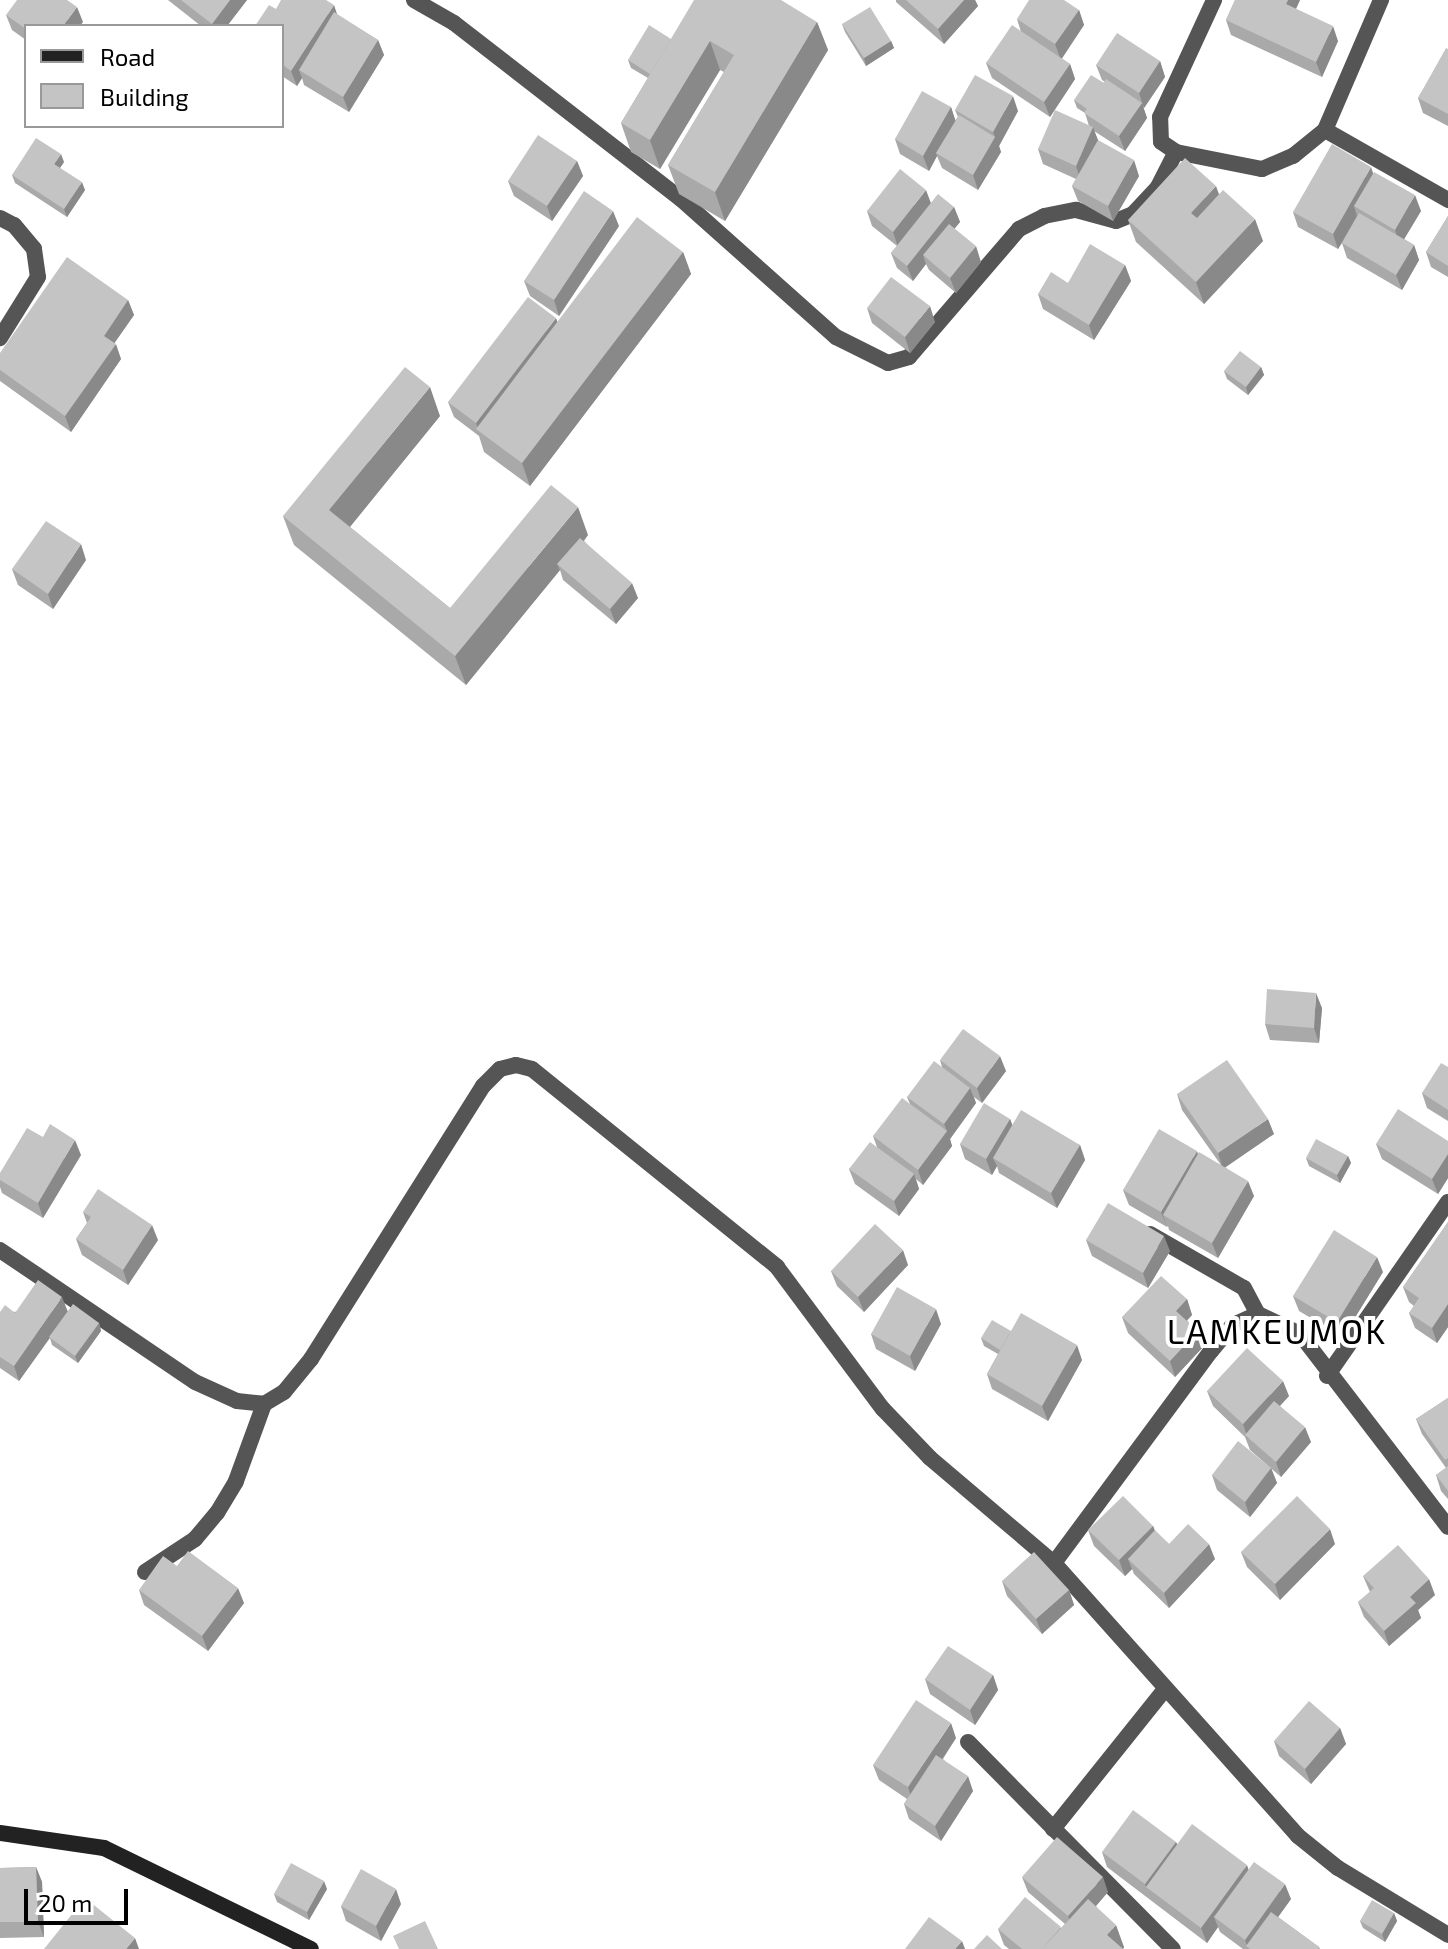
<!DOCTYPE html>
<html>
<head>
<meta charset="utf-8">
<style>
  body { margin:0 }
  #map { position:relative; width:1448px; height:1949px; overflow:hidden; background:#fff; font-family:"Exo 2",sans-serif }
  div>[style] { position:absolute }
  .lane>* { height:16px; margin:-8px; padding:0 8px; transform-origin:8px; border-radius:8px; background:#555 }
  .street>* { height:16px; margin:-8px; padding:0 8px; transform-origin:8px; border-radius:8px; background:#555 }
  .secondary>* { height:16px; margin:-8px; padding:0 8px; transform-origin:8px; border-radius:8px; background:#222 }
  .wall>* { inset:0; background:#a9a9a9 }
  .shaded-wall>* { inset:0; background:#898989 }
  .building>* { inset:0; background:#c4c4c4 }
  span { translate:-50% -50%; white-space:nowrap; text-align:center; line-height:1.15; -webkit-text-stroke:8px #fff; paint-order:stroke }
  .quarter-label { font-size:34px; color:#000; letter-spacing:2px }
  .legend { position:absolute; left:24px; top:24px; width:260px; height:104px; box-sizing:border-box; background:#fff; border:2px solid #999; margin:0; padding:10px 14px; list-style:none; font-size:24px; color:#000 }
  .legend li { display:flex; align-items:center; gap:16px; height:40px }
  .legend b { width:40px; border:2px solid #999 }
  .scale { position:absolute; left:24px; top:1889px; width:104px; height:36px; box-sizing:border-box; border:4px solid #000; border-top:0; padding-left:10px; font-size:24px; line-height:28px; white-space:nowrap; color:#000; -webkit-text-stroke:6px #fff; paint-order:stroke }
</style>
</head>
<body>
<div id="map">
  <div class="lane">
    <div style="left:145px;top:1572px;width:60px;rotate:-33.4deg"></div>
    <div style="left:195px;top:1539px;width:34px;rotate:-50deg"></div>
    <div style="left:217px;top:1513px;width:37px;rotate:-59deg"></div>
    <div style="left:236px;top:1481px;width:82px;rotate:-70deg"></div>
  </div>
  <div class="street">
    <div style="left:414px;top:0;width:46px;rotate:29.9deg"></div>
    <div style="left:454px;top:23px;width:287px;rotate:37.8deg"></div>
    <div style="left:681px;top:199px;width:208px;rotate:41.7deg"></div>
    <div style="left:836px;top:337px;width:58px;rotate:26.6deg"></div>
    <div style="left:888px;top:363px;width:22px;rotate:-16deg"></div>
    <div style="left:909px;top:357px;width:169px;rotate:-49.3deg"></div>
    <div style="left:1019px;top:229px;width:28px;rotate:-27deg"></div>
    <div style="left:1044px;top:216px;width:33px;rotate:-11deg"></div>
    <div style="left:1076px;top:210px;width:41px;rotate:15.4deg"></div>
    <div style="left:1116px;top:221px;width:18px;rotate:-22deg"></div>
    <div style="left:1133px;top:214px;width:37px;rotate:-47deg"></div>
    <div style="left:1158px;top:187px;width:39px;rotate:-63deg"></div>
    <div style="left:1176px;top:152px;width:88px;rotate:11.2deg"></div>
    <div style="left:1262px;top:169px;width:34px;rotate:-23deg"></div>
    <div style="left:1293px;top:156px;width:41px;rotate:-39.1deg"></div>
    <div style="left:1325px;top:130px;width:142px;rotate:29.6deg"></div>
    <div style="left:1325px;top:130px;width:142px;rotate:-66.7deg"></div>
    <div style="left:1176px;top:152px;width:18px;rotate:-146deg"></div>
    <div style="left:1161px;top:142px;width:25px;rotate:-92deg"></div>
    <div style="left:1160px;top:117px;width:129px;rotate:-65.2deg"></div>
    <div style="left:0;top:218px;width:16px;rotate:27deg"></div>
    <div style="left:14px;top:225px;width:31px;rotate:50deg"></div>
    <div style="left:34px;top:249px;width:28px;rotate:82deg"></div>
    <div style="left:38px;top:277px;width:72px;rotate:121.9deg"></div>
    <div style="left:1150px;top:1234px;width:108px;rotate:29.9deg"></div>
    <div style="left:1244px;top:1288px;width:30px;rotate:62deg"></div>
    <div style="left:0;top:1250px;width:235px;rotate:34.1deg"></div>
    <div style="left:195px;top:1382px;width:46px;rotate:24.3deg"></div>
    <div style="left:237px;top:1401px;width:27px;rotate:6deg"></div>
    <div style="left:264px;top:1404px;width:23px;rotate:-31deg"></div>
    <div style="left:284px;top:1392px;width:43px;rotate:-50.7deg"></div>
    <div style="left:311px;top:1359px;width:323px;rotate:-57.8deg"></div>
    <div style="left:483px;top:1086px;width:24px;rotate:-45deg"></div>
    <div style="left:500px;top:1069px;width:16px;rotate:-14deg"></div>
    <div style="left:516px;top:1065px;width:16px;rotate:14deg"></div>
    <div style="left:532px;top:1069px;width:315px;rotate:38.9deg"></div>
    <div style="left:777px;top:1267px;width:177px;rotate:53.3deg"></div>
    <div style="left:883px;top:1409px;width:68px;rotate:46.2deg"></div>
    <div style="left:930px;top:1458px;width:162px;rotate:40.3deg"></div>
    <div style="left:1054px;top:1563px;width:366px;rotate:48.2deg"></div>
    <div style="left:1298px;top:1836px;width:51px;rotate:38.7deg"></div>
    <div style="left:1338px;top:1868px;width:129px;rotate:31.3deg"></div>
    <div style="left:1327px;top:1376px;width:212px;rotate:-55.2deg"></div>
    <div style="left:1054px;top:1563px;width:264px;rotate:-53.5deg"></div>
    <div style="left:1211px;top:1351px;width:34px;rotate:-50deg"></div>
    <div style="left:1233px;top:1325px;width:27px;rotate:-24deg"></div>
    <div style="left:1258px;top:1314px;width:47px;rotate:25.5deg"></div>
    <div style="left:1300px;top:1334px;width:243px;rotate:52.5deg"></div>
    <div style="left:968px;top:1742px;width:291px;rotate:45.3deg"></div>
    <div style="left:1053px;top:1829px;width:179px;rotate:-51.3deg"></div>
  </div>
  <div class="secondary">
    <div style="left:0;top:1833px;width:105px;rotate:8.2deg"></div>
    <div style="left:104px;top:1848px;width:230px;rotate:26deg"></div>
  </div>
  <div class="wall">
    <div style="clip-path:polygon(168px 0,247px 0,227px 26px,201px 26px)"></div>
    <div style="clip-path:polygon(896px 0,975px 0,978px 6px,944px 44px,896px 2px)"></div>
    <div style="clip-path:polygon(1235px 0,1300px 0,1296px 9px,1338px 41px,1322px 77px,1231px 35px,1226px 20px)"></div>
    <div style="clip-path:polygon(276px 9px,337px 15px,378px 40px,384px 55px,349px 112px,304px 85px,302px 78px,297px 86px,282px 76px,282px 26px)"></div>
    <div style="clip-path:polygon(1079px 10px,1084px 25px,1061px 58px,1070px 64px,1075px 79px,1050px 117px,992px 78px,986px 63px,1021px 32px,1017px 19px)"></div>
    <div style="clip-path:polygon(6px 15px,83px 22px,26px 26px,26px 40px,12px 30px)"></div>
    <div style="clip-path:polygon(817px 22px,828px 50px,725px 221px,679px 194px,668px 165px,724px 72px,720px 70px,660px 169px,631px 152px,621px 123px,648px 78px,631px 68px,628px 60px,671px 39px)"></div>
    <div style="clip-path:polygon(842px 24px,891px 41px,894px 48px,866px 66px,845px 32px)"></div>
    <div style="clip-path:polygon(1448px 49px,1448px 126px,1423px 113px,1418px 98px)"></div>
    <div style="clip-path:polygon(1160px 61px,1165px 77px,1144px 108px,1143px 107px,1147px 118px,1125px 151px,1094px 131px,1098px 140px,1139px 176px,1113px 221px,1078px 201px,1072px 186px,1076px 179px,1043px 164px,1038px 149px,1089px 126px,1085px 113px,1077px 108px,1074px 100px,1105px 82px,1102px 80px,1096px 65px)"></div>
    <div style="clip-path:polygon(951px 107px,955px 121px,958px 117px,955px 110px,1018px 111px,999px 146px,1001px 152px,978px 190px,942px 168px,937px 156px,929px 171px,900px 154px,895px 139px)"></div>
    <div style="clip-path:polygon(577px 161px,583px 176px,552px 221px,514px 196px,508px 181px)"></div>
    <div style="clip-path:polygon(64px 162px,60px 168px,85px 190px,67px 217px,15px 183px,12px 175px)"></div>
    <div style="clip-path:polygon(1373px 174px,1421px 211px,1404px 239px,1414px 245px,1419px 260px,1402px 290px,1347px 258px,1342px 243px,1338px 249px,1298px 227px,1293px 212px)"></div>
    <div style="clip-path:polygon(1219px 194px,1263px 241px,1204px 304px,1136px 242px,1128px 220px)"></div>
    <div style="clip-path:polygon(931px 203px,954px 207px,960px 222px,954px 229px,981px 262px,956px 293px,929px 270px,926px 264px,913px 281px,897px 268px,891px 253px,897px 246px,872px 226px,867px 211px)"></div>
    <div style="clip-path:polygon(1448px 216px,1448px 277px,1431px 267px,1426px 252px)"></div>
    <div style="clip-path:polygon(619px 226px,559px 316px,530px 296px,524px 281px)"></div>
    <div style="clip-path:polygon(683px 252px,691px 274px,530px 486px,484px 452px,479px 436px,454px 417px,448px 402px,558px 322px)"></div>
    <div style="clip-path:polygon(1125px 265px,1131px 281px,1094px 340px,1043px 309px,1038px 294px,1068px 283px)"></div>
    <div style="clip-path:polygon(128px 300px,134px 315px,114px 343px,121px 359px,71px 432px,0 381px,0 353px)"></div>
    <div style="clip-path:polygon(867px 308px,935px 322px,910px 353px,872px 323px)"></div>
    <div style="clip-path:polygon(1261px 367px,1264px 375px,1248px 395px,1227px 379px,1224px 371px)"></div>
    <div style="clip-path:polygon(440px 416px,350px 527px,450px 608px,588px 535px,584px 541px,638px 598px,616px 624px,563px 580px,560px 570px,466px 685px,294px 545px,283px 516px)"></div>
    <div style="clip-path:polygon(86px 560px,53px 609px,18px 585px,12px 569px)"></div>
    <div style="clip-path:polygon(1322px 1008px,1319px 1043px,1270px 1040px,1265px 1024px)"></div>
    <div style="clip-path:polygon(940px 1060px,1006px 1071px,982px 1103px,974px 1097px,976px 1103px,950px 1139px,952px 1146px,923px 1185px,916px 1179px,919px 1189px,899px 1216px,855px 1184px,849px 1169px,877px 1147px,873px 1136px,910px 1104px,907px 1097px,942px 1067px)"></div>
    <div style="clip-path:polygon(1448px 1067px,1448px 1121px,1427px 1108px,1422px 1093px)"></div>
    <div style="clip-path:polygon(1177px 1094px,1274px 1134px,1225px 1167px,1254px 1196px,1218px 1258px,1169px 1230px,1168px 1226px,1167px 1227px,1129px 1205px,1123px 1190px,1198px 1155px,1221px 1165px,1182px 1110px)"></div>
    <div style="clip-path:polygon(1010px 1119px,1012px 1125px,1080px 1145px,1085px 1160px,1057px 1208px,999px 1173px,997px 1166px,992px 1175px,965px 1159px,960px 1144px)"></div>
    <div style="clip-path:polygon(1448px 1141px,1448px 1178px,1438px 1194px,1382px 1159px,1376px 1144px)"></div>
    <div style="clip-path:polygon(81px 1155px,43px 1218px,2px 1193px,0 1187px,0 1173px)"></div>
    <div style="clip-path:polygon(1348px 1156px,1351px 1163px,1340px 1183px,1309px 1166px,1306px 1158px)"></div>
    <div style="clip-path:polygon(83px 1212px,158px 1240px,128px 1285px,82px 1255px,76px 1239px,87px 1223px)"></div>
    <div style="clip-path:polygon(1448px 1222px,1448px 1327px,1437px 1343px,1415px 1328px,1409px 1313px,1414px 1306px,1409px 1302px,1403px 1287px)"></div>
    <div style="clip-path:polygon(1086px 1240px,1170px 1251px,1148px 1288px,1092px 1256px)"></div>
    <div style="clip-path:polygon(908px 1265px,864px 1312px,837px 1286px,831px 1271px)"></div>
    <div style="clip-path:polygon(1383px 1272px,1343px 1337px,1299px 1311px,1293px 1296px)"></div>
    <div style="clip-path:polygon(1187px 1299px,1192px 1315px,1187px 1320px,1204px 1346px,1175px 1377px,1128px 1333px,1122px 1317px)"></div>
    <div style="clip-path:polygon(68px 1311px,99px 1323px,101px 1331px,78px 1363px,52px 1345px,50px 1338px,19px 1381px,0 1368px,0 1312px)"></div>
    <div style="clip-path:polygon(941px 1324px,915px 1371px,876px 1349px,871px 1334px)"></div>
    <div style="clip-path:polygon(1011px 1331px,1082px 1360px,1048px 1421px,992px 1389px,987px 1374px,998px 1354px,984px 1346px,981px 1338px)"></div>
    <div style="clip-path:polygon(1207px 1391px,1289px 1396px,1280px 1406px,1311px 1442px,1281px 1477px,1250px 1450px,1245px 1437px,1213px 1406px)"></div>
    <div style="clip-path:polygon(1448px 1398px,1448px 1499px,1441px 1491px,1436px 1475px,1446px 1468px,1422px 1434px,1416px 1419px)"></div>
    <div style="clip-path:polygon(1271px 1468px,1277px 1483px,1250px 1517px,1217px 1490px,1212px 1475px)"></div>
    <div style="clip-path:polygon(1153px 1526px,1155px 1531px,1169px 1544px,1215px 1559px,1169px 1608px,1134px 1574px,1132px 1569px,1125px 1576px,1094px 1546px,1088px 1530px)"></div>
    <div style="clip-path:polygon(1335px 1544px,1280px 1600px,1247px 1567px,1241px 1552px)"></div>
    <div style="clip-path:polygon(1363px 1576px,1435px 1595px,1418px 1610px,1421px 1618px,1389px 1646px,1364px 1617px,1358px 1602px,1370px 1592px)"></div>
    <div style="clip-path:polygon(1002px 1581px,1069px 1590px,1074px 1605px,1042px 1634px,1007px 1596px)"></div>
    <div style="clip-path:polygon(139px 1590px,244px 1603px,208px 1651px,144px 1605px)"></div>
    <div style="clip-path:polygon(993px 1675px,998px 1690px,975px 1725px,930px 1694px,925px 1679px)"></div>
    <div style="clip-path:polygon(1340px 1728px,1346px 1744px,1311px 1784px,1279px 1756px,1274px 1741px)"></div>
    <div style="clip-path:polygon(956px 1738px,943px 1759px,973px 1791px,941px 1841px,909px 1819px,904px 1804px,907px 1799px,879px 1780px,873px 1765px)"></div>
    <div style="clip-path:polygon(1176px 1842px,1177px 1844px,1249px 1870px,1291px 1899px,1278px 1917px,1319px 1947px,1320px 1949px,1243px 1949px,1220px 1932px,1218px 1927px,1207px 1943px,1107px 1867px,1102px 1852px)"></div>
    <div style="clip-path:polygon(36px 1867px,42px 1882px,44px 1937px,0 1938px,0 1868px)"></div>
    <div style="clip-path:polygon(1022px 1877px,1108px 1892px,1096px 1906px,1124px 1947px,1123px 1949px,1009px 1949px,1004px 1945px,998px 1929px,1061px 1928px,1065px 1924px,1028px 1892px)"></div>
    <div style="clip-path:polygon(327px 1889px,309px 1920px,277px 1902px,274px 1894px)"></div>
    <div style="clip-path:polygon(401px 1904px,381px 1941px,346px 1921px,341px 1906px)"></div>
    <div style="clip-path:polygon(1394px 1913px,1397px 1921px,1385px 1942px,1363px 1928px,1360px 1921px)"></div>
  </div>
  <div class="shaded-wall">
    <div style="clip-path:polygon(230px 0,247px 0,227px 26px,213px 26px,212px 24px)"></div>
    <div style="clip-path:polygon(964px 0,975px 0,978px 6px,944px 44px,938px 29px)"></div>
    <div style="clip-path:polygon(1288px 0,1300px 0,1291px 19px,1286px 4px)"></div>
    <div style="clip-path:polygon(334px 5px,339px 20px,299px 70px,302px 78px,297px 86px,291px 71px)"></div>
    <div style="clip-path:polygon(77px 7px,83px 22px,80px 26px,63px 26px)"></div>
    <div style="clip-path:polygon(1079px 10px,1084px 25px,1061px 60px,1055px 44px)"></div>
    <div style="clip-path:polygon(817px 22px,828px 50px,725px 221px,715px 192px)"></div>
    <div style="clip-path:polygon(1333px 26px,1338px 41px,1322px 77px,1316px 62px)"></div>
    <div style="clip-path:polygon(378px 40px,384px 55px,349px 112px,343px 97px)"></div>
    <div style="clip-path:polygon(710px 41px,720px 70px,660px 169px,650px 140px)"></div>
    <div style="clip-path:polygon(891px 41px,894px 48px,866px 66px,864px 58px)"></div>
    <div style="clip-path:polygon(1160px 61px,1165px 77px,1144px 108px,1139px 93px)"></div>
    <div style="clip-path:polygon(1070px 64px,1075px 79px,1050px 117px,1044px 102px)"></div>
    <div style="clip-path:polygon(1013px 96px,1018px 111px,999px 146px,1001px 152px,978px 190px,973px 175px,995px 137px,993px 132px)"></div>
    <div style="clip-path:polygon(1142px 103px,1147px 118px,1125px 151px,1119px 136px)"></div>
    <div style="clip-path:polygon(951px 107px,956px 122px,936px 153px,937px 156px,929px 171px,923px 156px)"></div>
    <div style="clip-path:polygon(1093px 127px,1099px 143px,1081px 181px,1076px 166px)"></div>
    <div style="clip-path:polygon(61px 154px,64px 162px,57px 172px,54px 164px)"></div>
    <div style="clip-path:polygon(1134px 160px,1139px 176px,1113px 221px,1108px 206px)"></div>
    <div style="clip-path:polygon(577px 161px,583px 176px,552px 221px,547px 206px)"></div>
    <div style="clip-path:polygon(1371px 167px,1376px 182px,1354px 206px,1357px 216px,1338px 249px,1333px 234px)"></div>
    <div style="clip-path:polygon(82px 182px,85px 190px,67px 217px,64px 209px)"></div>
    <div style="clip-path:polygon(1216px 186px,1224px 208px,1199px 235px,1191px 213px)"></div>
    <div style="clip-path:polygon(926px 190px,932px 206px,898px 247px,893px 232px)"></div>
    <div style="clip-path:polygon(1415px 195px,1421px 211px,1400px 246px,1395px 230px)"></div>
    <div style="clip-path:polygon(954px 207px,960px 222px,929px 260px,923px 255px,926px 264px,913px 281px,907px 266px)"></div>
    <div style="clip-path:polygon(613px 211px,619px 226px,559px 316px,554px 300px)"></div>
    <div style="clip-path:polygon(1255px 219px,1263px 241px,1204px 304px,1196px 282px)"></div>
    <div style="clip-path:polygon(1414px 245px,1419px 260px,1402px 290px,1396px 275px)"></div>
    <div style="clip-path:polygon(976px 246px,981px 262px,956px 293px,950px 278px)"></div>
    <div style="clip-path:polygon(683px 252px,691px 274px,530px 486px,522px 463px)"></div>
    <div style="clip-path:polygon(1125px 265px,1131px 281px,1094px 340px,1089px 325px)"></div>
    <div style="clip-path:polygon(128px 300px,134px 315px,109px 351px,104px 336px)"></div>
    <div style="clip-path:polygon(930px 306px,935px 322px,910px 353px,905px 337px)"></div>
    <div style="clip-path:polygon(556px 318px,562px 333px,479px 431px,476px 423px)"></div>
    <div style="clip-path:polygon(116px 344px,121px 359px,71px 432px,65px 416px)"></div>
    <div style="clip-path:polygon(1261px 367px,1264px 375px,1248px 395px,1246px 387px)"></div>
    <div style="clip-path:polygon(430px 387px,440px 416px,340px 539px,329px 510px)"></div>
    <div style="clip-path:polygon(578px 507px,588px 535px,562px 568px,557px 564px,560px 570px,466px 685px,455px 656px)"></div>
    <div style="clip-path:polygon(81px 544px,86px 560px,53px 609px,48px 594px)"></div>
    <div style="clip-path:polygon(632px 583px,638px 598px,616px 624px,610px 609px)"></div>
    <div style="clip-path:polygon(1316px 993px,1322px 1008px,1319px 1043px,1314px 1028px)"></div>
    <div style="clip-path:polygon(1000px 1056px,1006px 1071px,982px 1103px,977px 1088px)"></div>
    <div style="clip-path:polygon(970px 1088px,976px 1103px,950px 1139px,952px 1146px,923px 1185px,918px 1170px,947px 1131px,944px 1124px)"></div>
    <div style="clip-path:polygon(1010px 1119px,1016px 1134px,993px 1158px,997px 1166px,992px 1175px,986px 1159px)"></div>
    <div style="clip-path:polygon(1268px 1119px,1274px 1134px,1223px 1169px,1218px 1153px)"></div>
    <div style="clip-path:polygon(75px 1140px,81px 1155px,43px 1218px,38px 1203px)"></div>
    <div style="clip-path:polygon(1080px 1145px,1085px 1160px,1057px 1208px,1051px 1193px)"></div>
    <div style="clip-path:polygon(1197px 1151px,1202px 1166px,1163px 1215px,1167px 1227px,1161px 1212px)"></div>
    <div style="clip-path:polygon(1448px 1154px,1448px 1178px,1438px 1194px,1432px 1179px)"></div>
    <div style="clip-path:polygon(1348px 1156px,1351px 1163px,1340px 1183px,1337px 1175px)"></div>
    <div style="clip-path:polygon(914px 1174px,919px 1189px,899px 1216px,894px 1201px)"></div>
    <div style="clip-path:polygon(1248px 1181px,1254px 1196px,1218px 1258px,1212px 1243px)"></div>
    <div style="clip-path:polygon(152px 1225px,158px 1240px,128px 1285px,123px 1270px)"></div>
    <div style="clip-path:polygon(1164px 1236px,1170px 1251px,1148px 1288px,1143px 1273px)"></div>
    <div style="clip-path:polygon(903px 1250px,908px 1265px,864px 1312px,858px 1297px)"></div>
    <div style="clip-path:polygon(1377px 1257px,1383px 1272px,1343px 1337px,1337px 1322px)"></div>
    <div style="clip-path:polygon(62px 1297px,68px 1312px,19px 1381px,14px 1366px)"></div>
    <div style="clip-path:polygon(1187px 1299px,1192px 1315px,1182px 1326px,1176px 1311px)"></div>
    <div style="clip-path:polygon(1448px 1304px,1448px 1327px,1437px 1343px,1432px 1328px)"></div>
    <div style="clip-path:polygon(936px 1309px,941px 1324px,915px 1371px,910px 1356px)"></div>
    <div style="clip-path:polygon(99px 1323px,101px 1331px,78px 1363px,75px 1356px)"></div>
    <div style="clip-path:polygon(1198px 1331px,1204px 1346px,1175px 1377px,1170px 1361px)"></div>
    <div style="clip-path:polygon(1077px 1345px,1082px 1360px,1048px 1421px,1042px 1406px)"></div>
    <div style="clip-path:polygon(1283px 1381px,1289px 1396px,1248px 1439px,1243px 1424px)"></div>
    <div style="clip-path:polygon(1305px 1427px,1311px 1442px,1281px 1477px,1276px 1462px)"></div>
    <div style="clip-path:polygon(1271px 1468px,1277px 1483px,1250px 1517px,1245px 1502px)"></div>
    <div style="clip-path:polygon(1153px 1526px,1159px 1541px,1128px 1559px,1132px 1569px,1125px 1576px,1119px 1560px)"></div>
    <div style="clip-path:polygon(1330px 1529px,1335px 1544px,1280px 1600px,1275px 1584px)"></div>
    <div style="clip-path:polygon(1209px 1544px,1215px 1559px,1169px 1608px,1164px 1593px)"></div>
    <div style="clip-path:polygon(1429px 1579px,1435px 1595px,1418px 1610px,1421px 1618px,1389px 1646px,1384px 1631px,1410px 1597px)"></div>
    <div style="clip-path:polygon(238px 1588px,244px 1603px,208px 1651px,202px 1636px)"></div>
    <div style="clip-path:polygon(1069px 1590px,1074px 1605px,1042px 1634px,1036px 1619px)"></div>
    <div style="clip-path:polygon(993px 1675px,998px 1690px,975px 1725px,970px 1710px)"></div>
    <div style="clip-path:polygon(951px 1723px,956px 1738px,913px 1803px,908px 1787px)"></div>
    <div style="clip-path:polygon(1340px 1728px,1346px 1744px,1311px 1784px,1305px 1769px)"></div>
    <div style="clip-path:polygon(968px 1776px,973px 1791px,941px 1841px,935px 1826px)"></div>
    <div style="clip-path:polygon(1176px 1842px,1182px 1857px,1146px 1887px,1145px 1884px)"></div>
    <div style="clip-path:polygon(1247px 1865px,1252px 1880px,1214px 1917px,1218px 1927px,1207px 1943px,1201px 1928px)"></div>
    <div style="clip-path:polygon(36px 1867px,42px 1882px,44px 1937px,38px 1922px)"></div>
    <div style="clip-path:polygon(1103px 1877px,1108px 1892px,1074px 1931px,1068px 1916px)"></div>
    <div style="clip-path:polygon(324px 1881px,327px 1889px,309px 1920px,307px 1912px)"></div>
    <div style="clip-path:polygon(1285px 1884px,1291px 1899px,1255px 1949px,1248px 1948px,1245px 1940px)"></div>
    <div style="clip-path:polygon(396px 1889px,401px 1904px,381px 1941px,376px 1926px)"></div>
    <div style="clip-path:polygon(1394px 1913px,1397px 1921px,1385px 1942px,1382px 1934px)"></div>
    <div style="clip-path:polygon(1116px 1925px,1124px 1947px,1123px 1949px,1107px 1935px)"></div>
    <div style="clip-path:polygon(135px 1938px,139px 1949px,126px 1949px)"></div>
    <div style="clip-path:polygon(962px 1941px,965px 1949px,955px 1949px)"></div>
  </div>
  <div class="building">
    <div style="clip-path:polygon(17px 0,67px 0,77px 7px,63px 26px,26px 26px,26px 29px,6px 15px)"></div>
    <div style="clip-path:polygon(181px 0,230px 0,212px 24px)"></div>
    <div style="clip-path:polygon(281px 0,326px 0,334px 5px,291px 71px,282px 64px,282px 26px,255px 26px,269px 5px,276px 9px)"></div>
    <div style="clip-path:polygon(694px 0,781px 0,817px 22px,715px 192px,668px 165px,734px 55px,710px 41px,650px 140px,621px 123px)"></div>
    <div style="clip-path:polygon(906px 0,964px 0,938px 29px)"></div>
    <div style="clip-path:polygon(1029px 0,1064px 0,1079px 10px,1055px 44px,1017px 19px)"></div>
    <div style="clip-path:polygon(1235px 0,1288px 0,1286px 4px,1333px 26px,1316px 62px,1226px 20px)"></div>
    <div style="clip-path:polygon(870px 7px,891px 41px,864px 58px,842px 24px)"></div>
    <div style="clip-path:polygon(334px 12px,378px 40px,343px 97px,299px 70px)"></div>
    <div style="clip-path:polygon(649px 25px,671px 39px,650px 74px,628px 60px)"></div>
    <div style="clip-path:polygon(1012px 25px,1070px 64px,1044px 102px,986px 63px)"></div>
    <div style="clip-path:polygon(1117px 33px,1160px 61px,1139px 93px,1096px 65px)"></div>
    <div style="clip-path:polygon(1446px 48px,1448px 49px,1448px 114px,1418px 98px)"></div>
    <div style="clip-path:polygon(975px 75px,1013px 96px,993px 132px,955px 110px)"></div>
    <div style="clip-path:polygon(1091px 75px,1104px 83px,1087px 109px,1074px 100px)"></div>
    <div style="clip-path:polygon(1106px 79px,1142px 103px,1119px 136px,1084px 113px)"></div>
    <div style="clip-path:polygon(922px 91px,951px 107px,923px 156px,895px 139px)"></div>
    <div style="clip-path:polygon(1055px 110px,1093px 127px,1076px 166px,1038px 149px)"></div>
    <div style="clip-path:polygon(959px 115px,995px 137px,973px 175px,936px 153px)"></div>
    <div style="clip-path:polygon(538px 135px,577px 161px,547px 206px,508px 181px)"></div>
    <div style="clip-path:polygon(36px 138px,61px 154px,54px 164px,82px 182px,64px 209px,12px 175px)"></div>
    <div style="clip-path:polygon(1098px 140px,1134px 160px,1108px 206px,1072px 186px)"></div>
    <div style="clip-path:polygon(1332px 144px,1371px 167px,1333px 234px,1293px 212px)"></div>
    <div style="clip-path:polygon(1185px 158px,1216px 186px,1191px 213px,1197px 218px,1223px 190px,1255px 219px,1196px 282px,1128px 220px)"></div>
    <div style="clip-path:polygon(900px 169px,926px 190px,893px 232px,867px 211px)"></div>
    <div style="clip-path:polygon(1374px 172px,1415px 195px,1395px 230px,1354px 206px)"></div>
    <div style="clip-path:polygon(584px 191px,613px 211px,554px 300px,524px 281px)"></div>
    <div style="clip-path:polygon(938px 194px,954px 207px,907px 266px,891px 253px)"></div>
    <div style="clip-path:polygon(1359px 213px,1414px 245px,1396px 275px,1342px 243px)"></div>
    <div style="clip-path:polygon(1448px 216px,1448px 266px,1426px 252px)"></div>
    <div style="clip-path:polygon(637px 217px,683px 252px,522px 463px,476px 429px)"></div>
    <div style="clip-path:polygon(949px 224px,976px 246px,950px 278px,923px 255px)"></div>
    <div style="clip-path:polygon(1090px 244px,1125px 265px,1089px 325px,1038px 294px,1051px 272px,1068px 283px)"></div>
    <div style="clip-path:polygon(67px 257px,128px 300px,104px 336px,116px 344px,65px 416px,0 370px,0 353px)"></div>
    <div style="clip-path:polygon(891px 277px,930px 306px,905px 337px,867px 308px)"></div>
    <div style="clip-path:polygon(528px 297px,556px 318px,476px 423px,448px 402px)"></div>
    <div style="clip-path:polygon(1240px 351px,1261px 367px,1246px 387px,1224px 371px)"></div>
    <div style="clip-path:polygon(405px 367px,430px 387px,329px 510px,450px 608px,551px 485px,578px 507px,455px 656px,283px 516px)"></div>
    <div style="clip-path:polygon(46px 521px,81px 544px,48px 594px,12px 569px)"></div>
    <div style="clip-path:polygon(580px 538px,632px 583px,610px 609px,557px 564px)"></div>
    <div style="clip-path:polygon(1267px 989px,1316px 993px,1314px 1028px,1265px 1024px)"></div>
    <div style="clip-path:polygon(963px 1029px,1000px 1056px,977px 1088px,940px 1060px)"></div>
    <div style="clip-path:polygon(1227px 1060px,1268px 1119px,1218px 1153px,1177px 1094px)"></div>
    <div style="clip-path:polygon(934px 1061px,970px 1088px,944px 1124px,907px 1097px)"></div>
    <div style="clip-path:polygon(1441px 1063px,1448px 1067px,1448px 1110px,1422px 1093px)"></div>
    <div style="clip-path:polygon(902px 1098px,947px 1131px,918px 1170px,873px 1136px)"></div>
    <div style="clip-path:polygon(984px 1103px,1010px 1119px,986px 1159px,960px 1144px)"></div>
    <div style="clip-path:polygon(1398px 1109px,1448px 1141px,1448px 1154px,1432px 1179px,1376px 1144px)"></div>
    <div style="clip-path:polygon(1021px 1110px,1080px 1145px,1051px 1193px,993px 1158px)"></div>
    <div style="clip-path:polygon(50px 1124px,75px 1140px,38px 1203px,0 1180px,0 1173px,27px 1128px,43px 1137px)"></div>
    <div style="clip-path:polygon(1159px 1129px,1197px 1151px,1161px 1212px,1123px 1190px)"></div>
    <div style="clip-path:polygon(1316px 1139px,1348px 1156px,1337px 1175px,1306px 1158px)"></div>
    <div style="clip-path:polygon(870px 1142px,914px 1174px,894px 1201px,849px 1169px)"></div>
    <div style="clip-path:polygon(1199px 1152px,1248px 1181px,1212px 1243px,1163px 1215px)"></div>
    <div style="clip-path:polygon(98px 1189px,152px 1225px,123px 1270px,76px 1239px,91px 1217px,83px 1212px)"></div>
    <div style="clip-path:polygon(1108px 1203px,1164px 1236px,1143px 1273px,1086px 1240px)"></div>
    <div style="clip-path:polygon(1448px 1222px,1448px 1304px,1432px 1328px,1409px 1313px,1419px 1298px,1403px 1287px)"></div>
    <div style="clip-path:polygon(875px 1224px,903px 1250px,858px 1297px,831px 1271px)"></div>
    <div style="clip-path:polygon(1334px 1230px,1377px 1257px,1337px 1322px,1293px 1296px)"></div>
    <div style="clip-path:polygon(1161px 1276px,1187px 1299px,1176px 1311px,1198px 1331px,1170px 1361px,1122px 1317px)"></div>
    <div style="clip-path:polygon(38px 1280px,62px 1297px,14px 1366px,0 1357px,0 1312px,5px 1305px,15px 1313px)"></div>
    <div style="clip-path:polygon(897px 1287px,936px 1309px,910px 1356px,871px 1334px)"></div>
    <div style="clip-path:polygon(73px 1304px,99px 1323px,75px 1356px,49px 1337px)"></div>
    <div style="clip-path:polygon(1021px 1313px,1077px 1345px,1042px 1406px,987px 1374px)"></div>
    <div style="clip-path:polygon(992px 1320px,1011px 1331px,1000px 1350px,981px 1338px)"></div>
    <div style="clip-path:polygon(1247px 1348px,1283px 1381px,1243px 1424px,1207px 1391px)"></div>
    <div style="clip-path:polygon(1448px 1398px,1448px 1458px,1445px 1460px,1416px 1419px)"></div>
    <div style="clip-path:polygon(1274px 1401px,1305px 1427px,1276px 1462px,1245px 1435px)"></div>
    <div style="clip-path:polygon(1238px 1441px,1271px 1468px,1245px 1502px,1212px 1475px)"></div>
    <div style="clip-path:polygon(1448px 1466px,1448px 1491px,1436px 1475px)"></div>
    <div style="clip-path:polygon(1123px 1496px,1153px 1526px,1119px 1560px,1088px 1530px)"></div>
    <div style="clip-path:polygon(1297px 1496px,1330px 1529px,1275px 1584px,1241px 1552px)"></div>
    <div style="clip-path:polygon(1188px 1524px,1209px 1544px,1164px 1593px,1128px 1559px,1155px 1530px,1169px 1544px)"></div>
    <div style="clip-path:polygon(1398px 1545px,1429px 1579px,1410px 1597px,1416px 1603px,1384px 1631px,1358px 1602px,1374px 1588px,1363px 1576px)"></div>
    <div style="clip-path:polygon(188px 1551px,238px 1588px,202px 1636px,139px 1590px,163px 1556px,177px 1566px)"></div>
    <div style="clip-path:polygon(1034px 1552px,1069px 1590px,1036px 1619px,1002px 1581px)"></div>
    <div style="clip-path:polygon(948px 1646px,993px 1675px,970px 1710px,925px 1679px)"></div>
    <div style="clip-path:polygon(916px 1700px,951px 1723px,908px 1787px,873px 1765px)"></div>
    <div style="clip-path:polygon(1309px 1701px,1340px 1728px,1305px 1769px,1274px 1741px)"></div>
    <div style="clip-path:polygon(936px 1755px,968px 1776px,935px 1826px,904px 1804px)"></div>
    <div style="clip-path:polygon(1133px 1810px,1176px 1842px,1145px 1884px,1102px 1852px)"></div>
    <div style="clip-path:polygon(1192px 1824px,1247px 1865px,1201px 1928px,1146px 1887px)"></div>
    <div style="clip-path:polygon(1057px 1837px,1103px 1877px,1068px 1916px,1022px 1877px)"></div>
    <div style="clip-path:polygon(1254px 1862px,1285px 1884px,1245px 1940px,1214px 1917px)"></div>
    <div style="clip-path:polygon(291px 1863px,324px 1881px,307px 1912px,274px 1894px)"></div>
    <div style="clip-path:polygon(36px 1867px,38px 1922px,0 1922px,0 1868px)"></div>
    <div style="clip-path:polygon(361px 1869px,396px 1889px,376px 1926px,341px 1906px)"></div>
    <div style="clip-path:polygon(1025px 1897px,1061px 1927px,1042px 1949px,1022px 1949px,998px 1929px)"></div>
    <div style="clip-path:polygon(85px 1898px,135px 1938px,126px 1949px,44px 1949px)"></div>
    <div style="clip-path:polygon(1088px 1899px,1116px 1925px,1107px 1935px,1123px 1949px,1042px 1949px)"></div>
    <div style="clip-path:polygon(1372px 1900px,1394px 1913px,1382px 1934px,1360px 1921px)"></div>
    <div style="clip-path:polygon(1271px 1912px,1319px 1947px,1318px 1949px,1250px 1949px,1246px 1946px)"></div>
    <div style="clip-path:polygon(929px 1917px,962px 1941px,955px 1949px,905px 1949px)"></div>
    <div style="clip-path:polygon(425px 1921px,438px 1949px,399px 1949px,393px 1936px)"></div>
    <div style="clip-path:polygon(987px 1935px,1002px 1949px,974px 1949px)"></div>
  </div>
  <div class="quarter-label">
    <span style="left:1277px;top:1331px">LAMKEUMOK</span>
  </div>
  <ul class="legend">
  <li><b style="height:10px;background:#222"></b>Road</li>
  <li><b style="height:22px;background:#c4c4c4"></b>Building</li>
  </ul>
  <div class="scale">20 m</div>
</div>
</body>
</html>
